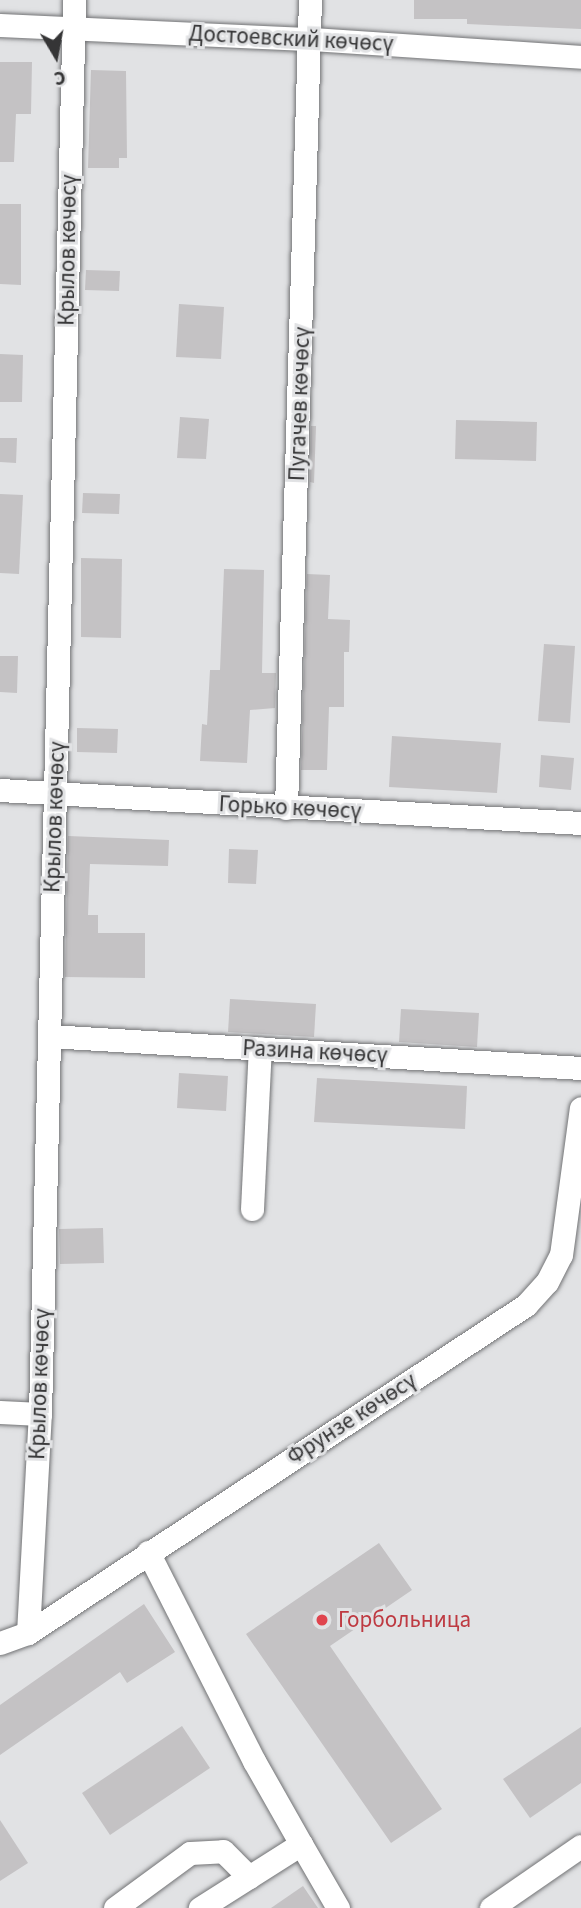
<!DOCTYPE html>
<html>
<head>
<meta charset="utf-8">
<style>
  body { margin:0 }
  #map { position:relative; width:581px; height:1908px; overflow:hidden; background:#e1e2e4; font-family:"Source Sans 3",sans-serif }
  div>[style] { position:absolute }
  .building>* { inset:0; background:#c4c2c4 }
  .roads { filter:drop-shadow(0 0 2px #727375) drop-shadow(0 0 2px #727375) }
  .minor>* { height:23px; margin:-11.5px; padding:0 11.5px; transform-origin:11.5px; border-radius:11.5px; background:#fff }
  .dots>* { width:19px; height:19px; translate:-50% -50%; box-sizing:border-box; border:4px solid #e1e2e4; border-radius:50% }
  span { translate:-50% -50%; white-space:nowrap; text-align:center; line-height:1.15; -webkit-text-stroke:6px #e1e2e4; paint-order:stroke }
  .street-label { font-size:23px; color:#353536 }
  .health-label { font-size:23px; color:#be3a42 }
  .left { translate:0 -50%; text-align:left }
  .north { position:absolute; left:21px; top:21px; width:70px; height:70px; -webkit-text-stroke:5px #e1e2e4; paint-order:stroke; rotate:170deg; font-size:19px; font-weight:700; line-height:28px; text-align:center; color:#353536 }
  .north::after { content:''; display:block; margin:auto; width:24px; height:32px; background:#353536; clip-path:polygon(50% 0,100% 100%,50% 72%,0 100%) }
</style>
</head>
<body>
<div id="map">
  <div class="building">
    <div style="clip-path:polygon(414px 0,581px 0,581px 29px,467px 24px,467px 19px,414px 19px)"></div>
    <div style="clip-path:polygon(0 62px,32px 62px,31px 114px,16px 114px,14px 162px,0 162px)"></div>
    <div style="clip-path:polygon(91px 70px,126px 71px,127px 158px,119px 158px,119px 168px,88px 168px)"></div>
    <div style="clip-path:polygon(0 204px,21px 204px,21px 285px,0 284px)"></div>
    <div style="clip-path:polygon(86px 270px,120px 271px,119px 291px,85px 290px)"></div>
    <div style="clip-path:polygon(179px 304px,224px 307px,221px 359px,176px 357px)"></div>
    <div style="clip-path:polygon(0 354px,23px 355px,22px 402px,0 402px)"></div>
    <div style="clip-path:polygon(180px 417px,209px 419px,206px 459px,177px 458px)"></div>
    <div style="clip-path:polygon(456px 420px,537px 422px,536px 461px,455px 459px)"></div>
    <div style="clip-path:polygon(311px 426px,316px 426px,314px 483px,310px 482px)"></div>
    <div style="clip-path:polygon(0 438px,17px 438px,16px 463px,0 462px)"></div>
    <div style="clip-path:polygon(83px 493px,120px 494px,119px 514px,82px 513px)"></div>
    <div style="clip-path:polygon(0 494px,23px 495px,19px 574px,0 573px)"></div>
    <div style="clip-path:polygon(81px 558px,122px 559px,121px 638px,81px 637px)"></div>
    <div style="clip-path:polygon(224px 569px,264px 570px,262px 673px,276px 673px,275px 708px,250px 710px,247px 763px,200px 761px,202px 724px,207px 725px,210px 670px,220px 670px)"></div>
    <div style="clip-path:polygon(307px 574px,330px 575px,328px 619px,350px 620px,349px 652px,344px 652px,344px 707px,329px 707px,327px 770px,301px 770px)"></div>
    <div style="clip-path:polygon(544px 644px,575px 646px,570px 723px,538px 721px)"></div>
    <div style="clip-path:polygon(0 656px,18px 656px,17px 693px,0 692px)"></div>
    <div style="clip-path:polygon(77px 728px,118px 729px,117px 753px,77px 752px)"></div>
    <div style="clip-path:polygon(392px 736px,501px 743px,497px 793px,389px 787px)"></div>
    <div style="clip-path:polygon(541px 755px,574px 758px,571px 790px,539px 787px)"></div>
    <div style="clip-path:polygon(68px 836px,169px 840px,168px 866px,90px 864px,88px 915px,98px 915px,98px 933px,145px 933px,145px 978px,65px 977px)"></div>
    <div style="clip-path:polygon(229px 849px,258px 850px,256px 884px,228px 883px)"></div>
    <div style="clip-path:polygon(230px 999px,316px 1004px,314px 1037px,228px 1032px)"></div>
    <div style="clip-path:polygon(401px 1009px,479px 1013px,477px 1047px,399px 1042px)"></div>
    <div style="clip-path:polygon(179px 1073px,228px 1076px,226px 1111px,177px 1108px)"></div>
    <div style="clip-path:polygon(317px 1078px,467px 1086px,465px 1129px,314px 1122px)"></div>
    <div style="clip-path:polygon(103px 1228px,104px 1263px,60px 1264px,59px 1229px)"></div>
    <div style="clip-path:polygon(379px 1543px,412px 1590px,330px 1646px,442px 1809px,391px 1843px,246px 1634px)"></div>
    <div style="clip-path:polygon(144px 1604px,175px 1652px,127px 1683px,120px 1672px,0 1755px,0 1705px)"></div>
    <div style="clip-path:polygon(182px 1726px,210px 1768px,110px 1835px,82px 1793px)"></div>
    <div style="clip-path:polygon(581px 1727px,581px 1783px,530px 1818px,503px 1779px)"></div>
    <div style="clip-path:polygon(0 1820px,28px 1863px,0 1881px)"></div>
    <div style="clip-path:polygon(303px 1886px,318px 1908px,271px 1908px)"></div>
  </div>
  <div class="roads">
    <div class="minor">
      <div style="left:0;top:25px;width:312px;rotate:2.6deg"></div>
      <div style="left:312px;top:39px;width:270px;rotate:3.8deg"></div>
      <div style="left:0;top:790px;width:582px;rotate:3.25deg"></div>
      <div style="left:286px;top:808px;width:808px;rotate:-88.3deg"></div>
      <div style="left:49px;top:1036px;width:533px;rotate:3.44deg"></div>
      <div style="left:252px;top:1209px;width:161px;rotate:-87.2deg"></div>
      <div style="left:0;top:1412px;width:40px;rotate:2.9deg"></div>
      <div style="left:148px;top:1552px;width:234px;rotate:63.1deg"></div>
      <div style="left:254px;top:1761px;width:95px;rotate:60.5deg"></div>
      <div style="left:301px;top:1844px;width:120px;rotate:147.6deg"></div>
      <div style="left:28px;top:1633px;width:219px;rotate:-86.9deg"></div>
      <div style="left:40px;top:1414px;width:1414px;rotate:-88.62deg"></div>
      <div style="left:0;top:1643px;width:30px;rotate:-20deg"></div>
      <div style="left:28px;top:1633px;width:596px;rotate:-33.37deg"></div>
      <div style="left:526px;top:1305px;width:31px;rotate:-48deg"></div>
      <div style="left:547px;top:1282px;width:30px;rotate:-63deg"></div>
      <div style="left:561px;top:1255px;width:148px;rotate:-82.3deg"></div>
      <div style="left:301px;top:1844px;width:74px;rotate:60deg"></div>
      <div style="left:115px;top:1908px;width:93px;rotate:-36.3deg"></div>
      <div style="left:190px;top:1853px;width:33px;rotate:-3deg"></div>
      <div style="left:223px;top:1851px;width:37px;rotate:45deg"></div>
      <div style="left:491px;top:1908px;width:109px;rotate:-34.6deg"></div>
    </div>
  </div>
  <div class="dots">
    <div style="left:322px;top:1620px;background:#e0444e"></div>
  </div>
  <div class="street-label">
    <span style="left:291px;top:39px;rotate:3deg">Достоевский көчөсү</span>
    <span style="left:68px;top:250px;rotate:-89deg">Крылов көчөсү</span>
    <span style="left:300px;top:404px;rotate:-88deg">Пугачев көчөсү</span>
    <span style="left:290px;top:808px;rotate:3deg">Горько көчөсү</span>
    <span style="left:55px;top:817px;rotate:-88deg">Крылов көчөсү</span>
    <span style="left:315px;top:1052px;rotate:3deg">Разина көчөсү</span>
    <span style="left:40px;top:1384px;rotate:-88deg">Крылов көчөсү</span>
    <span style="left:352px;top:1419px;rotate:-33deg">Фрунзе көчөсү</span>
  </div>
  <div class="health-label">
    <span class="left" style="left:338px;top:1620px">Горбольница</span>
  </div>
  <div class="north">С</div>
</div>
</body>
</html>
